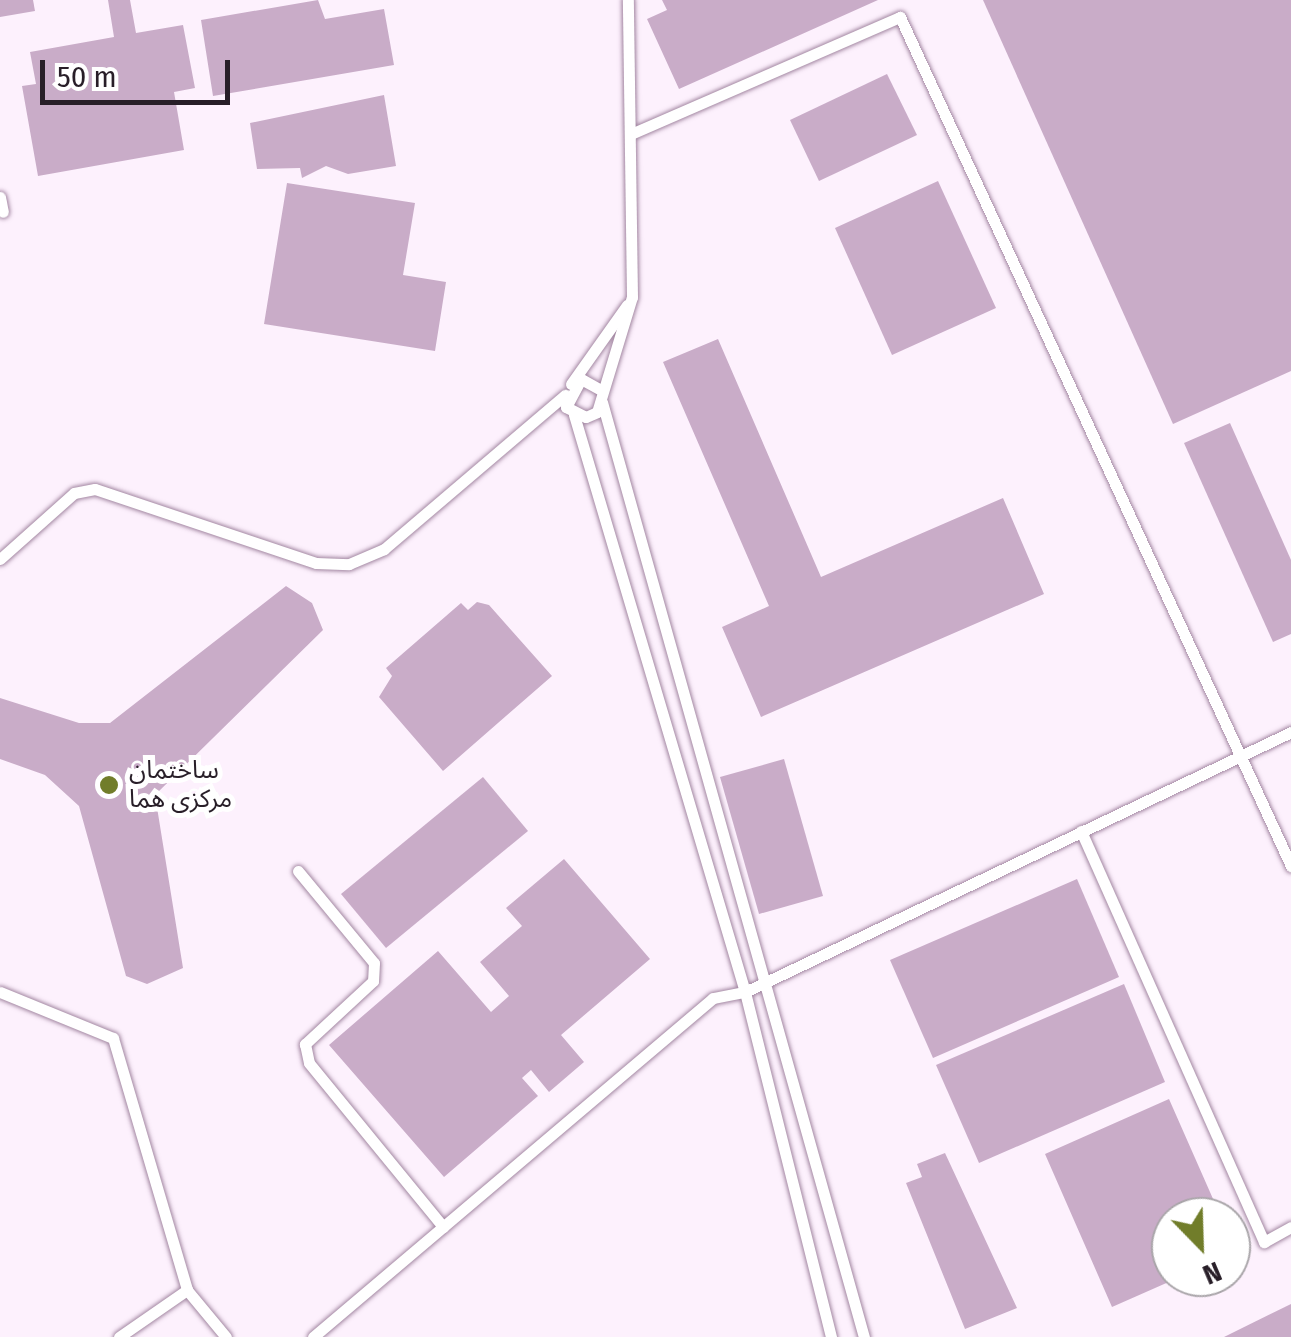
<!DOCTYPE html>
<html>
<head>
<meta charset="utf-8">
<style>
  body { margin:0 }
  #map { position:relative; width:1291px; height:1337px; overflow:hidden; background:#fdf1fd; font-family:"Fira Sans Condensed","Noto Sans Arabic",sans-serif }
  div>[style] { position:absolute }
  .building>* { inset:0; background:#c9acc8 }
  .roads { filter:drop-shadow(0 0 2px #a387a2) drop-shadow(0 0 2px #a387a2) }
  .service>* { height:11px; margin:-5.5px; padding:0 5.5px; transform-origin:5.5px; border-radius:5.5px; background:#fff }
  .dots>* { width:28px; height:28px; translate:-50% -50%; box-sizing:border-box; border:5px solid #fff; border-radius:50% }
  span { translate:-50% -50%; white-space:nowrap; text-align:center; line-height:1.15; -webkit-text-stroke:10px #fff; paint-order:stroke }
  .poi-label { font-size:25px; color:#281e28 }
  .left { translate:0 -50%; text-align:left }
  .north { position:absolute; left:1151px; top:1197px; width:100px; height:100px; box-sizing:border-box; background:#fff; border:2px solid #a9a5a9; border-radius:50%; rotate:157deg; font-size:28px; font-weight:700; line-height:40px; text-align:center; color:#281e28 }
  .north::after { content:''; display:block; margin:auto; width:35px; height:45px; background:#717d2a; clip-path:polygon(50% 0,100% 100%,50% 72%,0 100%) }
  .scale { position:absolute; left:40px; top:60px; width:190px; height:45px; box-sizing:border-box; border:5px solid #281e28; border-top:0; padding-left:12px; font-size:30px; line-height:35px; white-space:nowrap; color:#281e28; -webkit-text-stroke:8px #fff; paint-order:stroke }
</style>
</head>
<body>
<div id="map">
  <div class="building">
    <div style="clip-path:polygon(0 0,33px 0,35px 11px,0 17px)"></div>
    <div style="clip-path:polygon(108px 0,130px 0,136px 33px,183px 25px,195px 88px,174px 92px,184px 150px,38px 176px,22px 86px,36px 84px,30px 52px,114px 37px)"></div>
    <div style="clip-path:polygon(318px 0,325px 19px,384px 9px,394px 65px,213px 96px,201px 20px)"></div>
    <div style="clip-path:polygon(662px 0,878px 0,679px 89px,647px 19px,667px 10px)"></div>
    <div style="clip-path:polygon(983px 0,1291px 0,1291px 371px,1173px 424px)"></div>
    <div style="clip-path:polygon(887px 74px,917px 135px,819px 181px,790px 120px)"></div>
    <div style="clip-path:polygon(384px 95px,396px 166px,348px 174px,326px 166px,302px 178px,300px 168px,257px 169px,250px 123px)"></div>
    <div style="clip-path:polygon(938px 181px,996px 308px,892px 355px,835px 228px)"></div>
    <div style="clip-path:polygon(287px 183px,415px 203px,403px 275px,446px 282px,435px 351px,264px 324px)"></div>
    <div style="clip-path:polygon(718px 339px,821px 577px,1003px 498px,1044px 594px,761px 717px,722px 627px,769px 606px,663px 362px)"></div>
    <div style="clip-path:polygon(1230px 423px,1291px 560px,1291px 634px,1273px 642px,1184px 443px)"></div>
    <div style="clip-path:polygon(286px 586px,312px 603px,323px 630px,155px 795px,183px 968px,147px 984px,126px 976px,79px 806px,45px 775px,0 759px,0 698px,79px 723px,110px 723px)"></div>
    <div style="clip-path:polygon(477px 602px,489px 605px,552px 676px,443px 771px,379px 697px,392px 676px,386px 668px,461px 603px,468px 610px)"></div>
    <div style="clip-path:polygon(784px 759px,823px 896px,759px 914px,720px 777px)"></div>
    <div style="clip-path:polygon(483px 777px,528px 831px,386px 948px,341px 894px)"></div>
    <div style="clip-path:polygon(564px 859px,650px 959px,561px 1035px,584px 1062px,549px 1092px,531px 1070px,522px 1078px,538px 1096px,444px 1177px,329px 1045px,438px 951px,491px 1012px,509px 996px,480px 962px,522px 926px,506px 908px)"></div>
    <div style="clip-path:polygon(1077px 879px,1119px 977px,933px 1058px,890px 960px)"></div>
    <div style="clip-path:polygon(1124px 984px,1165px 1082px,979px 1163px,936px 1065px)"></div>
    <div style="clip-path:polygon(1169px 1099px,1221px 1217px,1171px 1217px,1171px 1277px,1180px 1277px,1112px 1307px,1045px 1154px)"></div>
    <div style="clip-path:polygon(945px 1153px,1017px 1308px,965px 1329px,906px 1183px,922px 1177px,917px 1164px)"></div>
    <div style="clip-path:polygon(1291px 1304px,1291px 1337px,1224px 1337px)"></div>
  </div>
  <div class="roads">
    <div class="service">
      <div style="left:633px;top:133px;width:291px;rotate:-23.5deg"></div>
      <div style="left:900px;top:17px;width:935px;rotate:65.27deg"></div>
      <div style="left:0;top:197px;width:15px;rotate:79deg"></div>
      <div style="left:571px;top:384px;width:97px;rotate:-54.7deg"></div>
      <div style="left:601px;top:390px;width:23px;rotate:-151deg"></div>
      <div style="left:581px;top:379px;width:32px;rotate:118deg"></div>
      <div style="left:566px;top:407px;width:22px;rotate:27deg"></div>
      <div style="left:586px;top:417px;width:12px;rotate:-24deg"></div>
      <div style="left:597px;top:412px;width:120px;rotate:-73.1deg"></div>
      <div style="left:632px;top:297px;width:297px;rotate:-90.8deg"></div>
      <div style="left:602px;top:402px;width:971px;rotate:74.35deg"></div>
      <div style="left:574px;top:415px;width:602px;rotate:73.49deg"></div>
      <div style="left:745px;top:992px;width:356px;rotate:76deg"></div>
      <div style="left:0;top:559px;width:99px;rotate:-41.7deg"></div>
      <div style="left:74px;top:493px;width:21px;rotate:-11deg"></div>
      <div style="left:95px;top:489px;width:233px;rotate:18.5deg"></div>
      <div style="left:316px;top:563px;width:33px;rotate:2deg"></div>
      <div style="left:349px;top:564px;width:38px;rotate:-23deg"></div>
      <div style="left:384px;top:549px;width:238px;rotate:-40.4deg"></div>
      <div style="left:1081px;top:831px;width:450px;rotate:66deg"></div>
      <div style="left:1264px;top:1242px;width:31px;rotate:-29deg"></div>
      <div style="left:298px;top:871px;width:119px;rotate:50.4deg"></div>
      <div style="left:374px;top:963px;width:18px;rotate:93deg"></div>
      <div style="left:373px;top:981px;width:93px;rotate:137.2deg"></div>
      <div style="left:305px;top:1044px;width:19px;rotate:78deg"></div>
      <div style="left:309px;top:1063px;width:212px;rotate:50.7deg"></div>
      <div style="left:0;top:992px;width:122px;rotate:22.2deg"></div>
      <div style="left:113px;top:1038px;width:263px;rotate:73.6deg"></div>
      <div style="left:187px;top:1290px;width:61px;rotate:50.3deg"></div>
      <div style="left:119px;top:1337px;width:83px;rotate:-34.7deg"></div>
      <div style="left:313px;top:1337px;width:524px;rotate:-40.28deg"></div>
      <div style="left:713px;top:998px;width:33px;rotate:-11deg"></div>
      <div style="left:745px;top:992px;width:605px;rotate:-25.46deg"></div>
    </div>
  </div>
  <div class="dots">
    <div style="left:109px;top:785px;background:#717d2a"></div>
  </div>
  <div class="poi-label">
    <span class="left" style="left:129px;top:785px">ساختمان<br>مرکزی هما</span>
  </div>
  <div class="north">N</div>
  <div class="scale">50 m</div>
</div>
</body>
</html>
